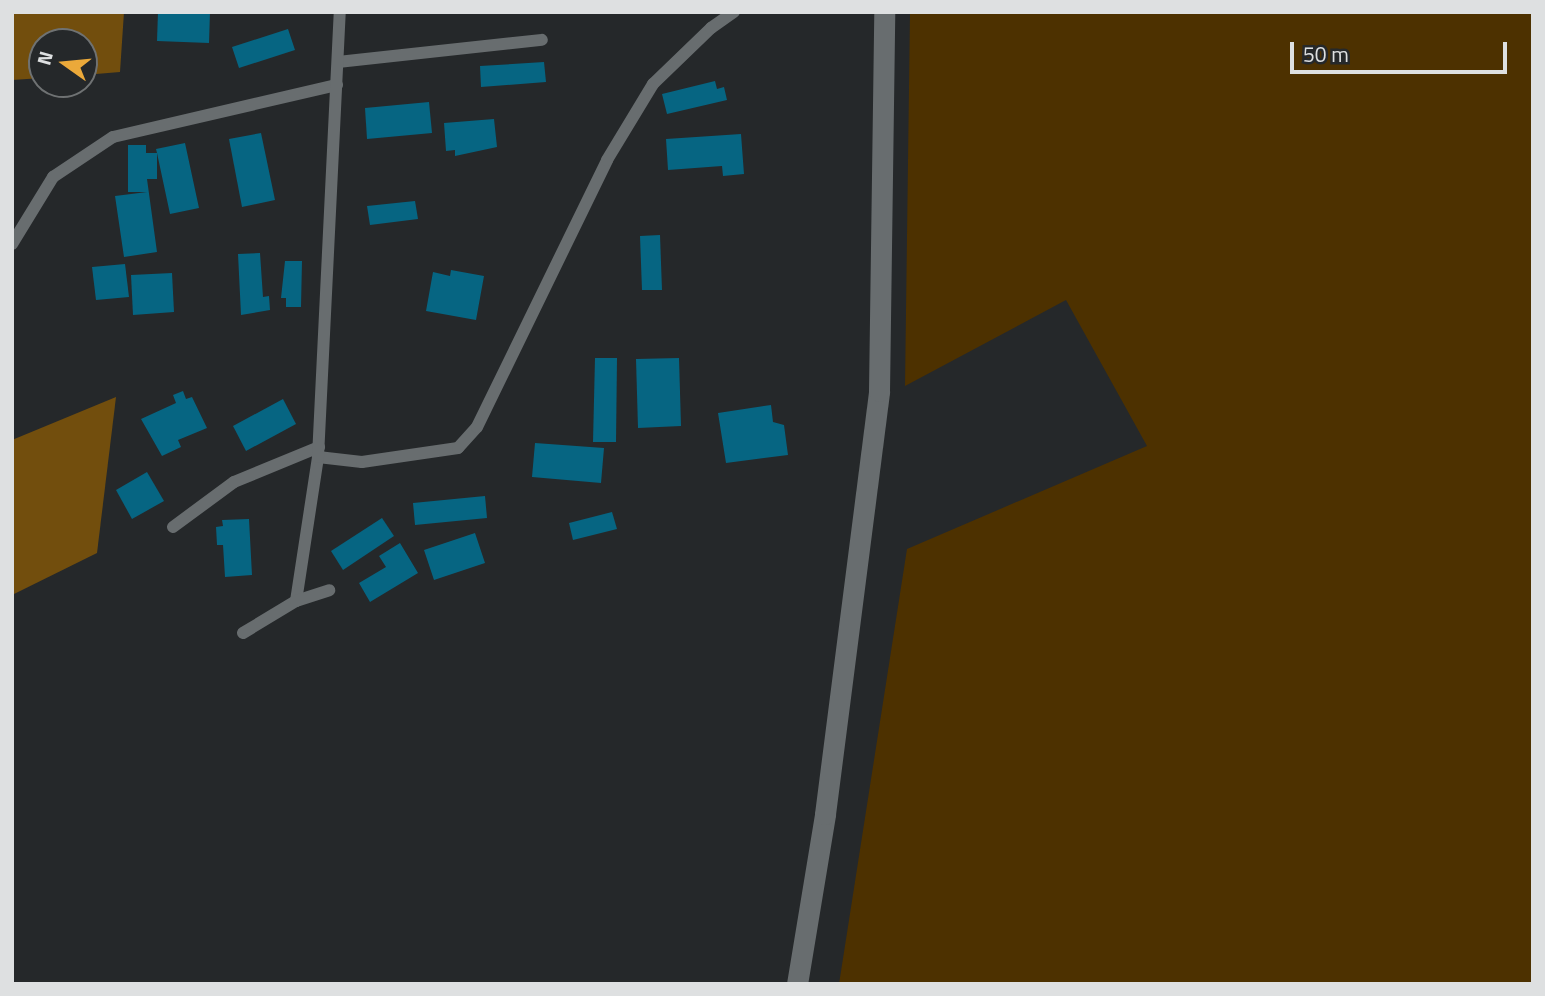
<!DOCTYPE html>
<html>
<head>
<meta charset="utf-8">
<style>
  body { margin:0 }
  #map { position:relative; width:1545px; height:996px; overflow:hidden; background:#25282a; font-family:"Titillium Web",sans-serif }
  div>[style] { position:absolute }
  .green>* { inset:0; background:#4d3100 }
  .forest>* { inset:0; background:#724e0d }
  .building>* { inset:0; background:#066582 }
  .lane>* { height:12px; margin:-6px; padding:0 6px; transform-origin:6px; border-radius:6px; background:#686d6f }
  .secondary>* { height:21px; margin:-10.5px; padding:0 10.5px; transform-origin:10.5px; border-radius:10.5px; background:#686d6f }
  span { translate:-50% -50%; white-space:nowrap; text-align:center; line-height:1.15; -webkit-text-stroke:5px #25282a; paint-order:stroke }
  .frame { position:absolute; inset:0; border:14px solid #dee0e1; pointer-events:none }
  .north { position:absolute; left:28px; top:28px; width:70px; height:70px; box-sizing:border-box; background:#25282a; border:2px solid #6f7273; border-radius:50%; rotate:285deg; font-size:19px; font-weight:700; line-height:28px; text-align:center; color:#dee0e1 }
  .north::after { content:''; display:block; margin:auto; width:24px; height:32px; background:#eba93a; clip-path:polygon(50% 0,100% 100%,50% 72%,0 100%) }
  .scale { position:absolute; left:1290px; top:42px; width:217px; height:32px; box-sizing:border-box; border:4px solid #dee0e1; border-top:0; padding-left:9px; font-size:21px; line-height:24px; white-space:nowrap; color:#dee0e1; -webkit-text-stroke:5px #25282a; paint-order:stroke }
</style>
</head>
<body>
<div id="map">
  <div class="green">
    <div style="clip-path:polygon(910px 12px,1533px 12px,1533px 984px,839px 984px,907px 549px,1147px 446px,1066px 300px,905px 386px)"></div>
  </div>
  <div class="forest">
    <div style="clip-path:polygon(12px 12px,124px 12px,120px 72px,84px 75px,84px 42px,42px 42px,42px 78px,12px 80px)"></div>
    <div style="clip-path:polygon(116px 397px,97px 553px,12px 595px,12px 440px)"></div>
  </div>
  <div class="building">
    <div style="clip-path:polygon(158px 12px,210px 12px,209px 43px,157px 41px)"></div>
    <div style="clip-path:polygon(288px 29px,295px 50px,239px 68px,232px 47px)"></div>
    <div style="clip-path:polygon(544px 62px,546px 82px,481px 87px,480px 66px)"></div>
    <div style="clip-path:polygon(715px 81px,717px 89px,724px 87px,727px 100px,667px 114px,662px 94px)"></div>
    <div style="clip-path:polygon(429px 102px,432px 133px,367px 139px,365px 108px)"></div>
    <div style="clip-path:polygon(494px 119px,497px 147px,455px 156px,455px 150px,446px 151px,444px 123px)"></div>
    <div style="clip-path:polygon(261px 133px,275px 200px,242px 207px,229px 139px)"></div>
    <div style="clip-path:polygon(741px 134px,744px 174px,723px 176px,722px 166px,668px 170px,666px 139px)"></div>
    <div style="clip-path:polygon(185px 143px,199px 208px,170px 214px,157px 153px,157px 179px,147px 179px,157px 252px,124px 257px,115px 196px,147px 192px,128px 192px,128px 145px,146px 145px,146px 153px,157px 153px,156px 149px)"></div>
    <div style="clip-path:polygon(415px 201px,418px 219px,370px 225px,367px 206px)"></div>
    <div style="clip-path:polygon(660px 235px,662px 290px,642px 290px,640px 236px)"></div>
    <div style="clip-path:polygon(260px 253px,263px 297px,269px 296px,270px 310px,241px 315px,238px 254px)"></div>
    <div style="clip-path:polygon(285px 261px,302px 261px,301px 307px,286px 307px,286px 298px,281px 298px)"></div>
    <div style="clip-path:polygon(125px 264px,129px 297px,96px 300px,92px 267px)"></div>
    <div style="clip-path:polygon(451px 270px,484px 276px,476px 320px,426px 311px,433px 272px,450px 276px)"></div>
    <div style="clip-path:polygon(172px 273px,174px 312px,133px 315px,131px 275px)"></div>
    <div style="clip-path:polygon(595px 358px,617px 358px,616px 442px,593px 442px)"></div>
    <div style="clip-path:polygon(679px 358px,681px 426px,638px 428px,636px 359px)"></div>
    <div style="clip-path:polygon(183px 391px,186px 399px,192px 397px,207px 428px,178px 440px,181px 447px,162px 456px,141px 419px,176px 403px,173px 395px)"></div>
    <div style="clip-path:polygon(283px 399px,296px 424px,246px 451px,233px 426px)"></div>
    <div style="clip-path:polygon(771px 405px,773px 422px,784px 425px,788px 455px,726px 463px,718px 413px)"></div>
    <div style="clip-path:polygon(535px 443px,604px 448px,601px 483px,532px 477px)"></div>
    <div style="clip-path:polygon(147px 472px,164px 501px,132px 519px,116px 490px)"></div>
    <div style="clip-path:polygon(485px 496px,487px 518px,415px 525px,413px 503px)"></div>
    <div style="clip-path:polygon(612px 512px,617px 529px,573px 540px,569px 523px)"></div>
    <div style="clip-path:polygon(382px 518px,394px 536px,343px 570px,331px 551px)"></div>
    <div style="clip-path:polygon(249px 519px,252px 575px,225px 577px,223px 545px,217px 545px,216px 527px,223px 526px,222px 520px)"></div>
    <div style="clip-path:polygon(475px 533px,485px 563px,434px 580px,424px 550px)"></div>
    <div style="clip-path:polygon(400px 543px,418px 573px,370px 602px,359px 583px,386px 567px,379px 556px)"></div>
  </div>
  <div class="lane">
    <div style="left:338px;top:62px;width:205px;rotate:-6.2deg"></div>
    <div style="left:12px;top:244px;width:79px;rotate:-58.5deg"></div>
    <div style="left:53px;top:177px;width:72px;rotate:-33.7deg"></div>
    <div style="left:113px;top:137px;width:230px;rotate:-13.1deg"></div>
    <div style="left:318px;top:457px;width:44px;rotate:6.5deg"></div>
    <div style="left:362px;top:462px;width:97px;rotate:-8.3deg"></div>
    <div style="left:458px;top:448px;width:28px;rotate:-48deg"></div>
    <div style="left:477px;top:427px;width:297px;rotate:-64deg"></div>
    <div style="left:607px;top:160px;width:89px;rotate:-58.8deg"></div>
    <div style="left:653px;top:84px;width:81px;rotate:-44deg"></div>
    <div style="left:711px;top:28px;width:28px;rotate:-35deg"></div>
    <div style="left:173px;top:527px;width:76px;rotate:-36.4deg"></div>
    <div style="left:234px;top:482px;width:92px;rotate:-22.4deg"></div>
    <div style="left:296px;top:601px;width:146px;rotate:-81.3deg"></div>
    <div style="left:318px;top:457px;width:446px;rotate:-87.2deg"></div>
    <div style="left:243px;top:633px;width:62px;rotate:-31.1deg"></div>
    <div style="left:296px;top:601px;width:35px;rotate:-18deg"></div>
  </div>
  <div class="secondary">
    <div style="left:797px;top:984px;width:172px;rotate:-80.6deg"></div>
    <div style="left:825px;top:814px;width:426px;rotate:-82.7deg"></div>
    <div style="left:879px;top:391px;width:379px;rotate:-89.2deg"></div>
  </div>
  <div class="frame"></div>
  <div class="north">N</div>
  <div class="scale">50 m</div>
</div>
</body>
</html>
